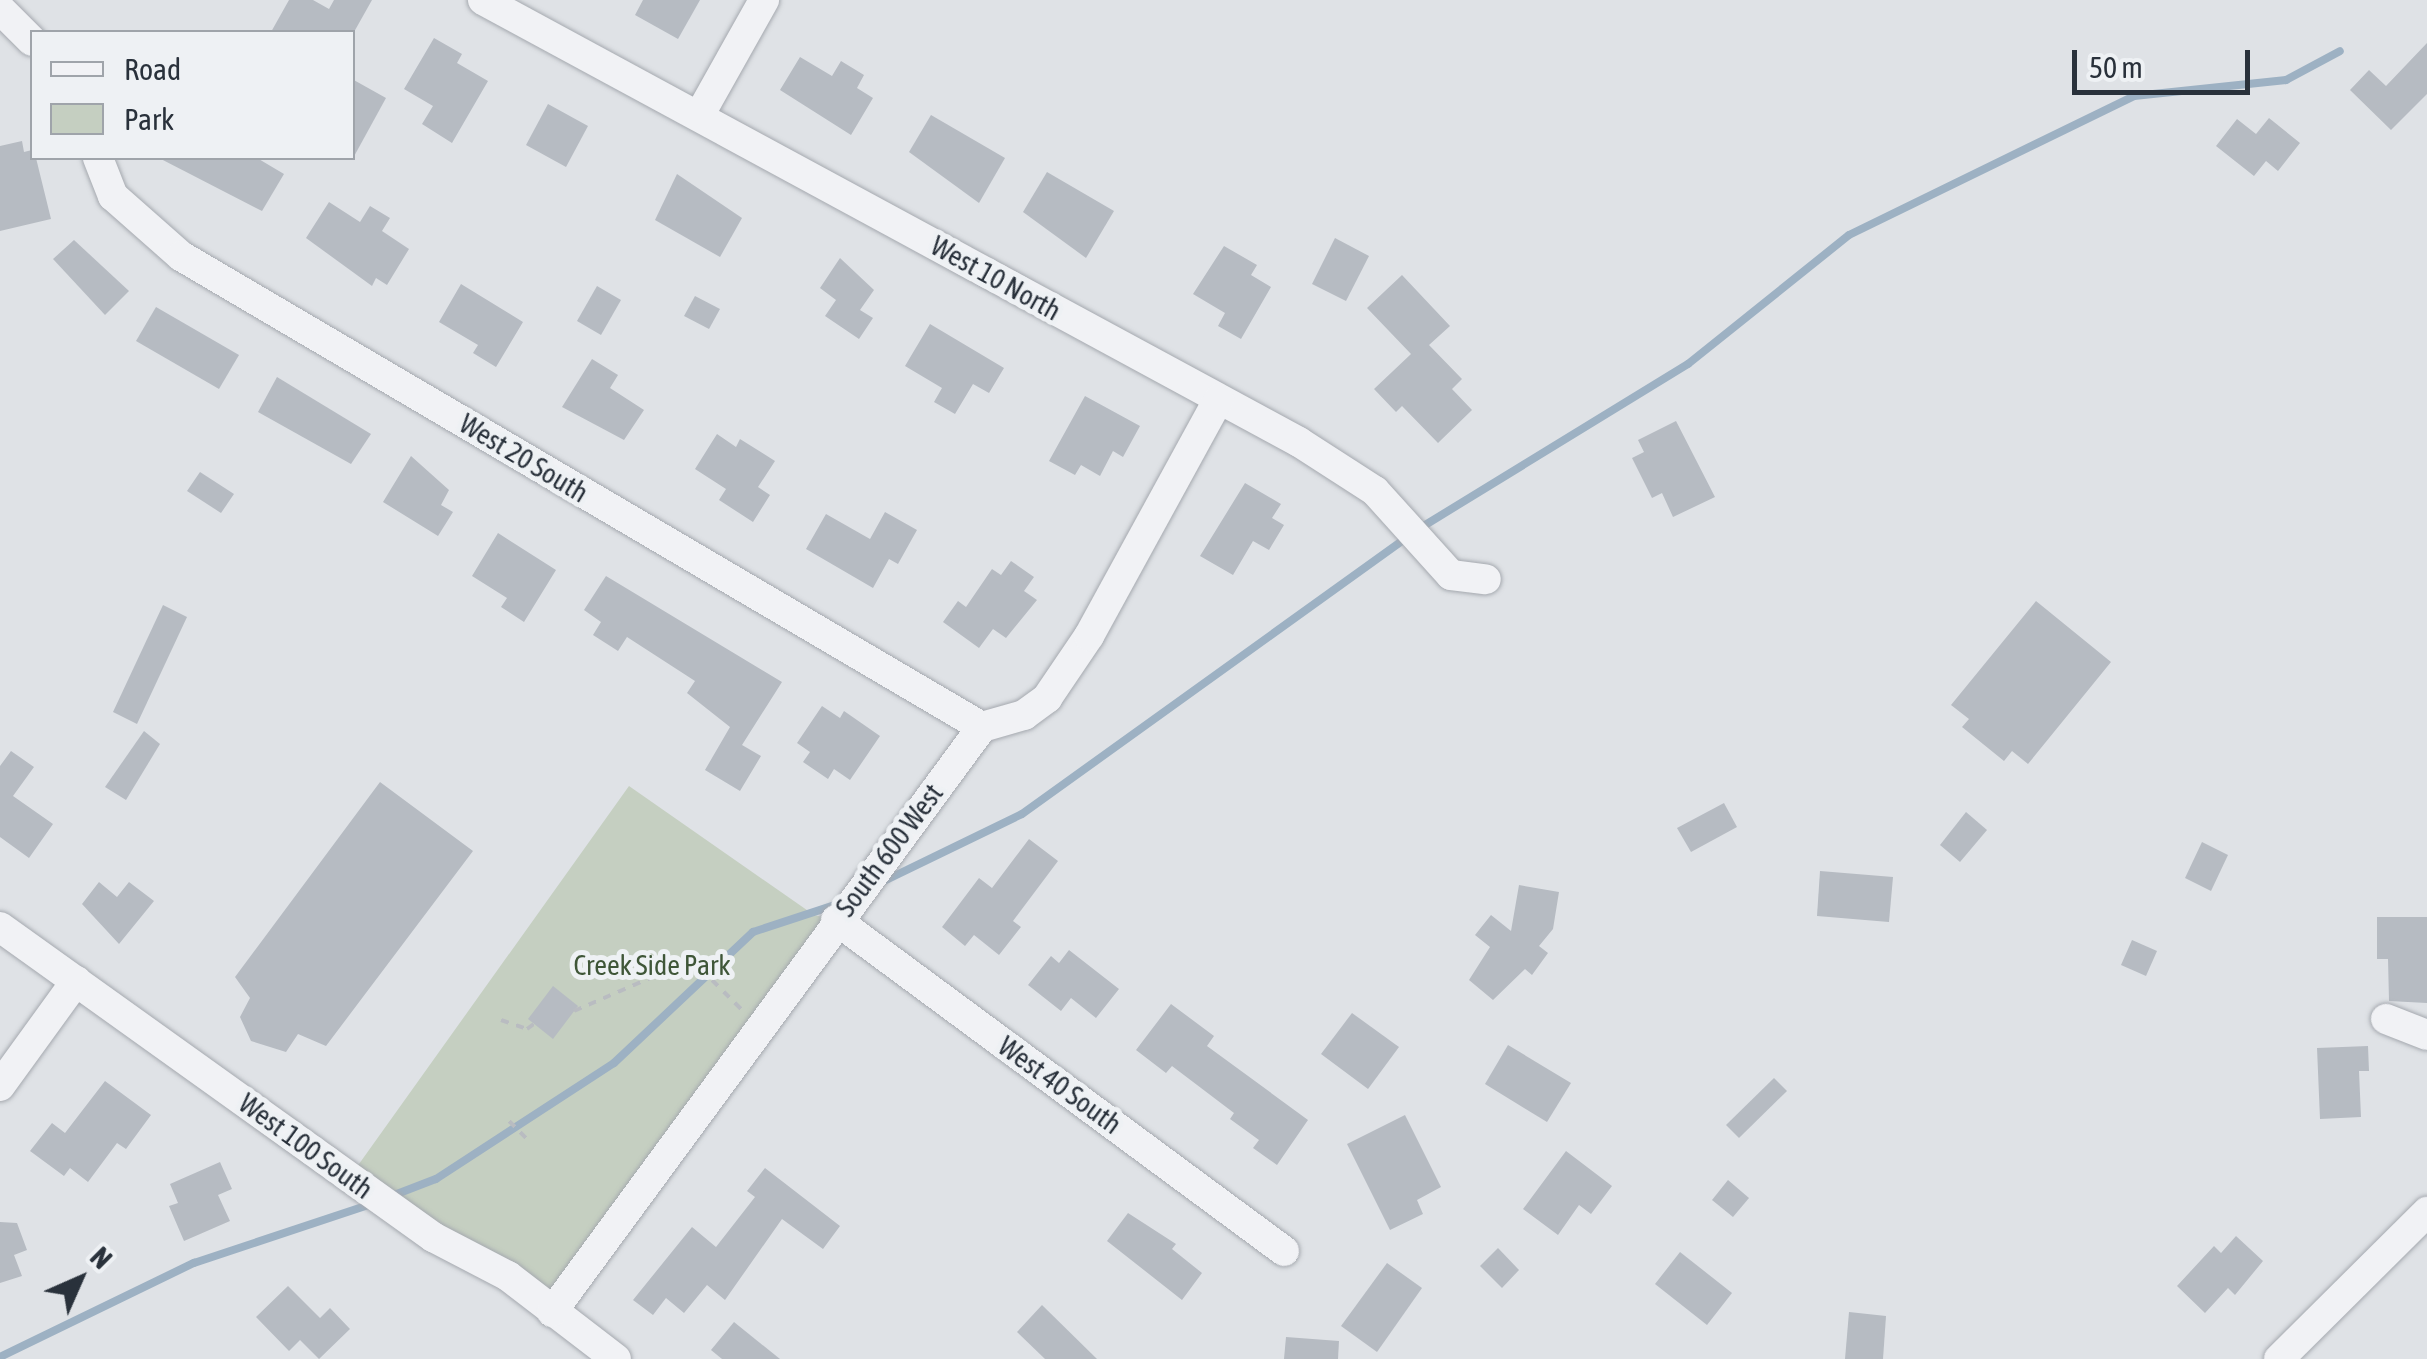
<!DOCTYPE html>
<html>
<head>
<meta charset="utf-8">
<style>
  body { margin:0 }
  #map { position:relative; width:2427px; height:1359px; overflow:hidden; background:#dfe2e6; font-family:"Asap Condensed",sans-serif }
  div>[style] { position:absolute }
  .green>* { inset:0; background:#c5cfc1 }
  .stream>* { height:8px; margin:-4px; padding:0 4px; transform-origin:4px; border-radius:4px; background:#9db1c3 }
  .building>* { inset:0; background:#b6bbc2 }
  .path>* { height:4px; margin-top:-2px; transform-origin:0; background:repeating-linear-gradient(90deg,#b9bcc1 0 8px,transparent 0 16px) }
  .roads { filter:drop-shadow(0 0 2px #a5a9af) drop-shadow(0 0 2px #a5a9af) }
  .minor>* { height:30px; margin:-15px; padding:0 15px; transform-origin:15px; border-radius:15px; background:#f1f2f5 }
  span { translate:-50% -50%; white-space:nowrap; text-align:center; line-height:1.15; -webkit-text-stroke:10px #eef1f4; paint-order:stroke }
  .street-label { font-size:28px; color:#29313b }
  .park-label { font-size:28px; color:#3f5638 }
  .legend { position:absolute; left:30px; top:30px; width:325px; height:130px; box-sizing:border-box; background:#eef1f4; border:2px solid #9fa4aa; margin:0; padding:12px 18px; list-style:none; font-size:30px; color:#29313b }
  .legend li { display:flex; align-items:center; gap:20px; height:50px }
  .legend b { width:50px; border:2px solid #9fa4aa }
  .north { position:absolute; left:30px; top:1229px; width:100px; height:100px; -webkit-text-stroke:8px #eef1f4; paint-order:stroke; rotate:45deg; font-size:28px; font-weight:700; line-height:40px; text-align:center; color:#29313b }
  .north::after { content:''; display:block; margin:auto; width:35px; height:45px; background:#29313b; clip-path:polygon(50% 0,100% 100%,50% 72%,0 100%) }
  .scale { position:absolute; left:2072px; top:50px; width:178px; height:45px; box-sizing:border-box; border:5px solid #29313b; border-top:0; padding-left:12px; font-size:30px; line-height:35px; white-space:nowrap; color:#29313b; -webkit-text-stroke:8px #eef1f4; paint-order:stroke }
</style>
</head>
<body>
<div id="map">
  <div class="green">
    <div style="clip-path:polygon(629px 786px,814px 915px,836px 920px,552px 1312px,349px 1178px)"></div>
  </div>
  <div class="stream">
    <div style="left:1417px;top:530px;width:318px;rotate:-31.5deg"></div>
    <div style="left:1688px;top:364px;width:206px;rotate:-38.7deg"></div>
    <div style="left:1849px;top:235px;width:317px;rotate:-26deg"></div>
    <div style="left:2134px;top:96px;width:153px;rotate:-6deg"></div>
    <div style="left:2286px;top:80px;width:61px;rotate:-28.2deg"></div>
    <div style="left:884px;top:881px;width:153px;rotate:-25.9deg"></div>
    <div style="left:1022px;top:814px;width:473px;rotate:-35.7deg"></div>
    <div style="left:389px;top:1197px;width:50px;rotate:-21deg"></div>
    <div style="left:436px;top:1179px;width:212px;rotate:-33.1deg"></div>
    <div style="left:614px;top:1063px;width:191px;rotate:-43.3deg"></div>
    <div style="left:753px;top:932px;width:86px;rotate:-18.2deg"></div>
    <div style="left:0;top:1357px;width:216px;rotate:-25.9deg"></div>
    <div style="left:194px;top:1263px;width:187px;rotate:-18.4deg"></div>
  </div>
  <div class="building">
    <div style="clip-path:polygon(289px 0,313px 0,329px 9px,334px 0,372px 0,354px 32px,271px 32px)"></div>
    <div style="clip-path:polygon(643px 0,700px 0,678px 39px,635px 15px)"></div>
    <div style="clip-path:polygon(434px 38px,462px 54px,457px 63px,488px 81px,452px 143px,422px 124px,433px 106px,404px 89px)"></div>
    <div style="clip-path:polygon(2427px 43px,2427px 94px,2391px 130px,2350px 90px,2369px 70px,2386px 86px)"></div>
    <div style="clip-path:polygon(800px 57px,832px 76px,841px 61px,864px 75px,857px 88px,873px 98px,851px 135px,780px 90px)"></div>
    <div style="clip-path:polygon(352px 79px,386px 98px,352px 160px)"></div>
    <div style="clip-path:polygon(548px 104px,588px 126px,566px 167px,526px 145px)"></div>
    <div style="clip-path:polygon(931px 115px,1005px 158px,979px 203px,909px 152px)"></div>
    <div style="clip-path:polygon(2269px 118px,2300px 143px,2278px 171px,2266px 161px,2254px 176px,2216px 146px,2237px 119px,2256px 134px)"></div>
    <div style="clip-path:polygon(22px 141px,24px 152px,32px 150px,36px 158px,51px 219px,0 231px,0 146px)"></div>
    <div style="clip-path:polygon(159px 158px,257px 158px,284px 174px,262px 211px)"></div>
    <div style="clip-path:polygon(1047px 172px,1114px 211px,1086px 258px,1023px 212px)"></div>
    <div style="clip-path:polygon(677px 174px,742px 218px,720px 257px,655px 220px)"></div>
    <div style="clip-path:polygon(329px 202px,360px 222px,370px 206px,390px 218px,382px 231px,409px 249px,387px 285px,376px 278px,372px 286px,306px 238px)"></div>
    <div style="clip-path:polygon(1335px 238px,1369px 256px,1346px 301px,1312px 284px)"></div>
    <div style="clip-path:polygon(74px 240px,129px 291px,105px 315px,53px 259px)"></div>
    <div style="clip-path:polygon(1224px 246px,1257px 265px,1251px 275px,1271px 287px,1241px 339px,1218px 326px,1225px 313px,1193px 294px)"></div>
    <div style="clip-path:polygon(840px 258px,874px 290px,860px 310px,873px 318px,859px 339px,825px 316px,836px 300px,820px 288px)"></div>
    <div style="clip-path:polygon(1402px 275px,1450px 326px,1429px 345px,1462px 379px,1452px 389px,1472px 410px,1438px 443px,1402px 406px,1396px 412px,1374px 389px,1411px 354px,1367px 308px)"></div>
    <div style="clip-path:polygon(461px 284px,523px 322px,496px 367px,473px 353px,478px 345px,439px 322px)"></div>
    <div style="clip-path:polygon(597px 286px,621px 300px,601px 335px,577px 321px)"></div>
    <div style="clip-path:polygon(695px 296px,720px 309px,709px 329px,684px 316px)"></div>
    <div style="clip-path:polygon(156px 307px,239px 355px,219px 389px,136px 341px)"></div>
    <div style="clip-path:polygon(930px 324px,1004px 368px,989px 393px,973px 384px,955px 414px,934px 402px,942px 388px,905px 366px)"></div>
    <div style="clip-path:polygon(592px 359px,618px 375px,610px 388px,644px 410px,624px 440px,562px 407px)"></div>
    <div style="clip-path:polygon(277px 377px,371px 434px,351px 464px,258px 412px)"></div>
    <div style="clip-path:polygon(1085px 396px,1140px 426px,1123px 457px,1113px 451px,1100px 476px,1081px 465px,1075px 475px,1049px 461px)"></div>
    <div style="clip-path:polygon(1676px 421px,1715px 497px,1673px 517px,1662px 493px,1652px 498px,1632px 458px,1644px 452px,1638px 440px)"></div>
    <div style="clip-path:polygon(717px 434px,736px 447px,740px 439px,775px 461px,758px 487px,770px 495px,753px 522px,719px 500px,726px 489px,695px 469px)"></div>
    <div style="clip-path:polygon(411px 456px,449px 490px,441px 505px,453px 512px,438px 536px,383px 502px)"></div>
    <div style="clip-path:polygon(200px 472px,234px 494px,221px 513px,187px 491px)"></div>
    <div style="clip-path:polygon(1245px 483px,1281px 504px,1272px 518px,1284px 525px,1269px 550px,1253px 541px,1233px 575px,1200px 556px)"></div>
    <div style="clip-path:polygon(885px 512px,917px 530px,898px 564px,889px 559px,873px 588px,806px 549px,826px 514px,870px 539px)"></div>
    <div style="clip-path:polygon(498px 533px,556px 570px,524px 622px,501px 607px,507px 598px,472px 576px)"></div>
    <div style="clip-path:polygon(1011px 561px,1034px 577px,1024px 591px,1037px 600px,1006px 638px,993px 629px,979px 648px,943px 622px,958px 601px,966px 607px,992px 569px,1001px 575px)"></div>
    <div style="clip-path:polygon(606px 576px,782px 682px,742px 745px,761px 756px,740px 791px,705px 770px,730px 727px,687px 693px,695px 681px,627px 637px,618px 651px,593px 635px,601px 622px,584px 610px)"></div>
    <div style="clip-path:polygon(2036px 601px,2111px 662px,2028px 764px,2012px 751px,2004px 761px,1962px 727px,1969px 719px,1951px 705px)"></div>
    <div style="clip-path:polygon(163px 605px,187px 617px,137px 724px,113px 712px)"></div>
    <div style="clip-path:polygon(822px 706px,840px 718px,844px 711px,880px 736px,850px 780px,834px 769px,828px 779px,803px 762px,810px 752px,797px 743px)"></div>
    <div style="clip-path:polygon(144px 731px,160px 744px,126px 800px,105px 787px)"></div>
    <div style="clip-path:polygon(11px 751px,34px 767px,13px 796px,53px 824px,29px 858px,0 837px,0 766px)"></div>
    <div style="clip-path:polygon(380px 782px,473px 851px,326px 1046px,298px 1034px,286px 1052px,251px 1041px,240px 1017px,250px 998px,235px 977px)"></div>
    <div style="clip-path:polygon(1724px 803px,1737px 827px,1691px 852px,1677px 828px)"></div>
    <div style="clip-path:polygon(1966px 812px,1987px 830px,1960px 862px,1940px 845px)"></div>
    <div style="clip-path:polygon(1029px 839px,1058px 861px,1013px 921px,1021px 927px,999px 955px,974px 935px,965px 946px,942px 927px,979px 878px,992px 888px)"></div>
    <div style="clip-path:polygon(2202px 842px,2228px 855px,2211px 891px,2185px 878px)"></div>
    <div style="clip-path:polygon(1820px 871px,1893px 877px,1889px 922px,1817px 916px)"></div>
    <div style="clip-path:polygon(99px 882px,117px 897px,129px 882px,154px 901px,119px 944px,82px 904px)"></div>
    <div style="clip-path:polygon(1519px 885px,1559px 892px,1553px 929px,1539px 946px,1548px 953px,1532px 975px,1525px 969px,1493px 1000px,1469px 980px,1490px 947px,1475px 935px,1491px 915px,1511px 931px)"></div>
    <div style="clip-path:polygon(2377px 917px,2427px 917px,2427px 1003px,2389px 1001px,2388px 959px,2377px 959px)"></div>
    <div style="clip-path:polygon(2132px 940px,2157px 951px,2146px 976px,2121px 965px)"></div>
    <div style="clip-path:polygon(1069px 950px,1119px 989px,1096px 1018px,1071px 998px,1061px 1011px,1028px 985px,1051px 956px,1059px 963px)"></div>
    <div style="clip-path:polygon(553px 986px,578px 1006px,553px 1039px,528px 1019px)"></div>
    <div style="clip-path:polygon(1171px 1004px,1214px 1036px,1207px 1046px,1308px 1120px,1277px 1165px,1253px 1148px,1259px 1140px,1230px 1119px,1234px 1113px,1172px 1066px,1166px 1073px,1136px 1050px)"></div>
    <div style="clip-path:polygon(1352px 1013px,1399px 1047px,1368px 1089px,1321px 1054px)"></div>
    <div style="clip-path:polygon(1508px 1045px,1571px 1083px,1547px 1122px,1485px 1084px)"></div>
    <div style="clip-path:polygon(2368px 1046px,2369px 1071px,2359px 1071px,2361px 1117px,2320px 1119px,2317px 1048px)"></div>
    <div style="clip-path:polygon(1774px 1078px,1787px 1091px,1739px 1138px,1726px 1125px)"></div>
    <div style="clip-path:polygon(105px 1081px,151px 1115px,126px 1149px,117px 1143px,88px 1182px,70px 1168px,64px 1176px,30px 1151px,52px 1123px,65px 1133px)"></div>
    <div style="clip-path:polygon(1405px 1115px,1441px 1187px,1417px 1200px,1423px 1214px,1390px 1230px,1347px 1144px)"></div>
    <div style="clip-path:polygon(1566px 1151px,1612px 1186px,1591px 1214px,1579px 1205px,1558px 1235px,1523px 1209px)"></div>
    <div style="clip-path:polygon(220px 1162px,232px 1189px,218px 1195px,230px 1221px,184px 1241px,169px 1206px,178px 1203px,170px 1184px)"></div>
    <div style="clip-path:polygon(765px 1168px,840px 1226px,823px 1249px,782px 1219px,725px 1300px,707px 1285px,684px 1313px,666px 1298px,653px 1315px,633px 1300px,692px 1227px,716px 1247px,755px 1197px,747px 1191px)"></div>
    <div style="clip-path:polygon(1728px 1180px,1749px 1198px,1733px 1217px,1712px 1200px)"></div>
    <div style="clip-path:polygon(1128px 1213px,1176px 1244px,1172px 1249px,1202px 1273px,1182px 1300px,1107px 1241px)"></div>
    <div style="clip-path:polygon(0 1222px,17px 1223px,27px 1250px,14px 1255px,22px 1276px,0 1283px)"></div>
    <div style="clip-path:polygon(2236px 1236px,2263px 1261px,2235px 1295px,2228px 1288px,2205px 1313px,2177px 1286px,2214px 1246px,2221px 1253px)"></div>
    <div style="clip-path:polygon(1498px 1248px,1519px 1270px,1502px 1288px,1480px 1266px)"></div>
    <div style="clip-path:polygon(1680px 1252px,1732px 1293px,1707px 1325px,1655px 1284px)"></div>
    <div style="clip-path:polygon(1387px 1263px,1422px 1288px,1377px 1352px,1341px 1326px)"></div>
    <div style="clip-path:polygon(288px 1286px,320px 1318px,330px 1308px,350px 1329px,319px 1359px,300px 1340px,289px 1351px,256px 1317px)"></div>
    <div style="clip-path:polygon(1042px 1305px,1097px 1359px,1045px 1359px,1017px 1332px)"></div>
    <div style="clip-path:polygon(1849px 1312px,1886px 1316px,1883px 1359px,1845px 1359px)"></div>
    <div style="clip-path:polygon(734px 1322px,780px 1359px,722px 1359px,711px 1350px)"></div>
    <div style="clip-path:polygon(1286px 1337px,1339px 1341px,1338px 1359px,1284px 1359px)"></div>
  </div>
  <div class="path">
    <div style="left:574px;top:1011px;width:121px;rotate:-23.4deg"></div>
    <div style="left:685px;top:963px;width:17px;rotate:21deg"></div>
    <div style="left:701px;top:969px;width:58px;rotate:45deg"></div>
    <div style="left:501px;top:1020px;width:28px;rotate:19deg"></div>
    <div style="left:527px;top:1029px;width:9px;rotate:-36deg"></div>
    <div style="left:509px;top:1121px;width:27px;rotate:45deg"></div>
  </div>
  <div class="roads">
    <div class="minor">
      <div style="left:483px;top:0;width:928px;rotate:28.44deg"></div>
      <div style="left:1299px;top:442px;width:90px;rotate:32.8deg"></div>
      <div style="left:1375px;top:491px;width:113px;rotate:47.9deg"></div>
      <div style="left:1451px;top:575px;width:35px;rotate:7deg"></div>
      <div style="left:0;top:9px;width:45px;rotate:45deg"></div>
      <div style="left:699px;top:116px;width:133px;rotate:-60.7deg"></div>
      <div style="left:98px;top:158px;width:41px;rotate:68.5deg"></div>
      <div style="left:113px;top:196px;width:91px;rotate:41.4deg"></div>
      <div style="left:181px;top:256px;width:929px;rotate:30.46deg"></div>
      <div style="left:836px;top:920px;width:557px;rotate:36.46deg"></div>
      <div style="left:0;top:927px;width:533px;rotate:35.6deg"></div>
      <div style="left:433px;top:1237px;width:85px;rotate:27.5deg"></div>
      <div style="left:508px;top:1276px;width:136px;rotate:37.5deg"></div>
      <div style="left:2386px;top:1019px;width:44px;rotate:21.3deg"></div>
      <div style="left:0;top:1086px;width:130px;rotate:-54.1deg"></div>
      <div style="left:552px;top:1312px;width:726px;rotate:-53.68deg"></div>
      <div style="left:982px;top:727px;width:44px;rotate:-15.9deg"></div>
      <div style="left:1024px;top:715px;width:29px;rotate:-36deg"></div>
      <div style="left:1047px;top:698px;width:75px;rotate:-55.9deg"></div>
      <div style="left:1089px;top:636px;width:270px;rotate:-61.3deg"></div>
      <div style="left:2279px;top:1359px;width:209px;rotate:-44.8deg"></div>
    </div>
  </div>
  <div class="street-label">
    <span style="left:996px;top:278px;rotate:29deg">West 10 North</span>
    <span style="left:524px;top:458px;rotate:31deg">West 20 South</span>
    <span style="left:889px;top:850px;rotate:-53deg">South 600 West</span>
    <span style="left:1060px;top:1085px;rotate:36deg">West 40 South</span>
    <span style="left:306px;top:1146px;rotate:36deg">West 100 South</span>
  </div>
  <div class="park-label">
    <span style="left:652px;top:965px">Creek Side Park</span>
  </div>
  <ul class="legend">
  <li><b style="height:12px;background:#f1f2f5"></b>Road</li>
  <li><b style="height:28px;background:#c5cfc1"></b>Park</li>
  </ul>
  <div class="north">N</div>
  <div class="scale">50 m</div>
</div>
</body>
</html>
